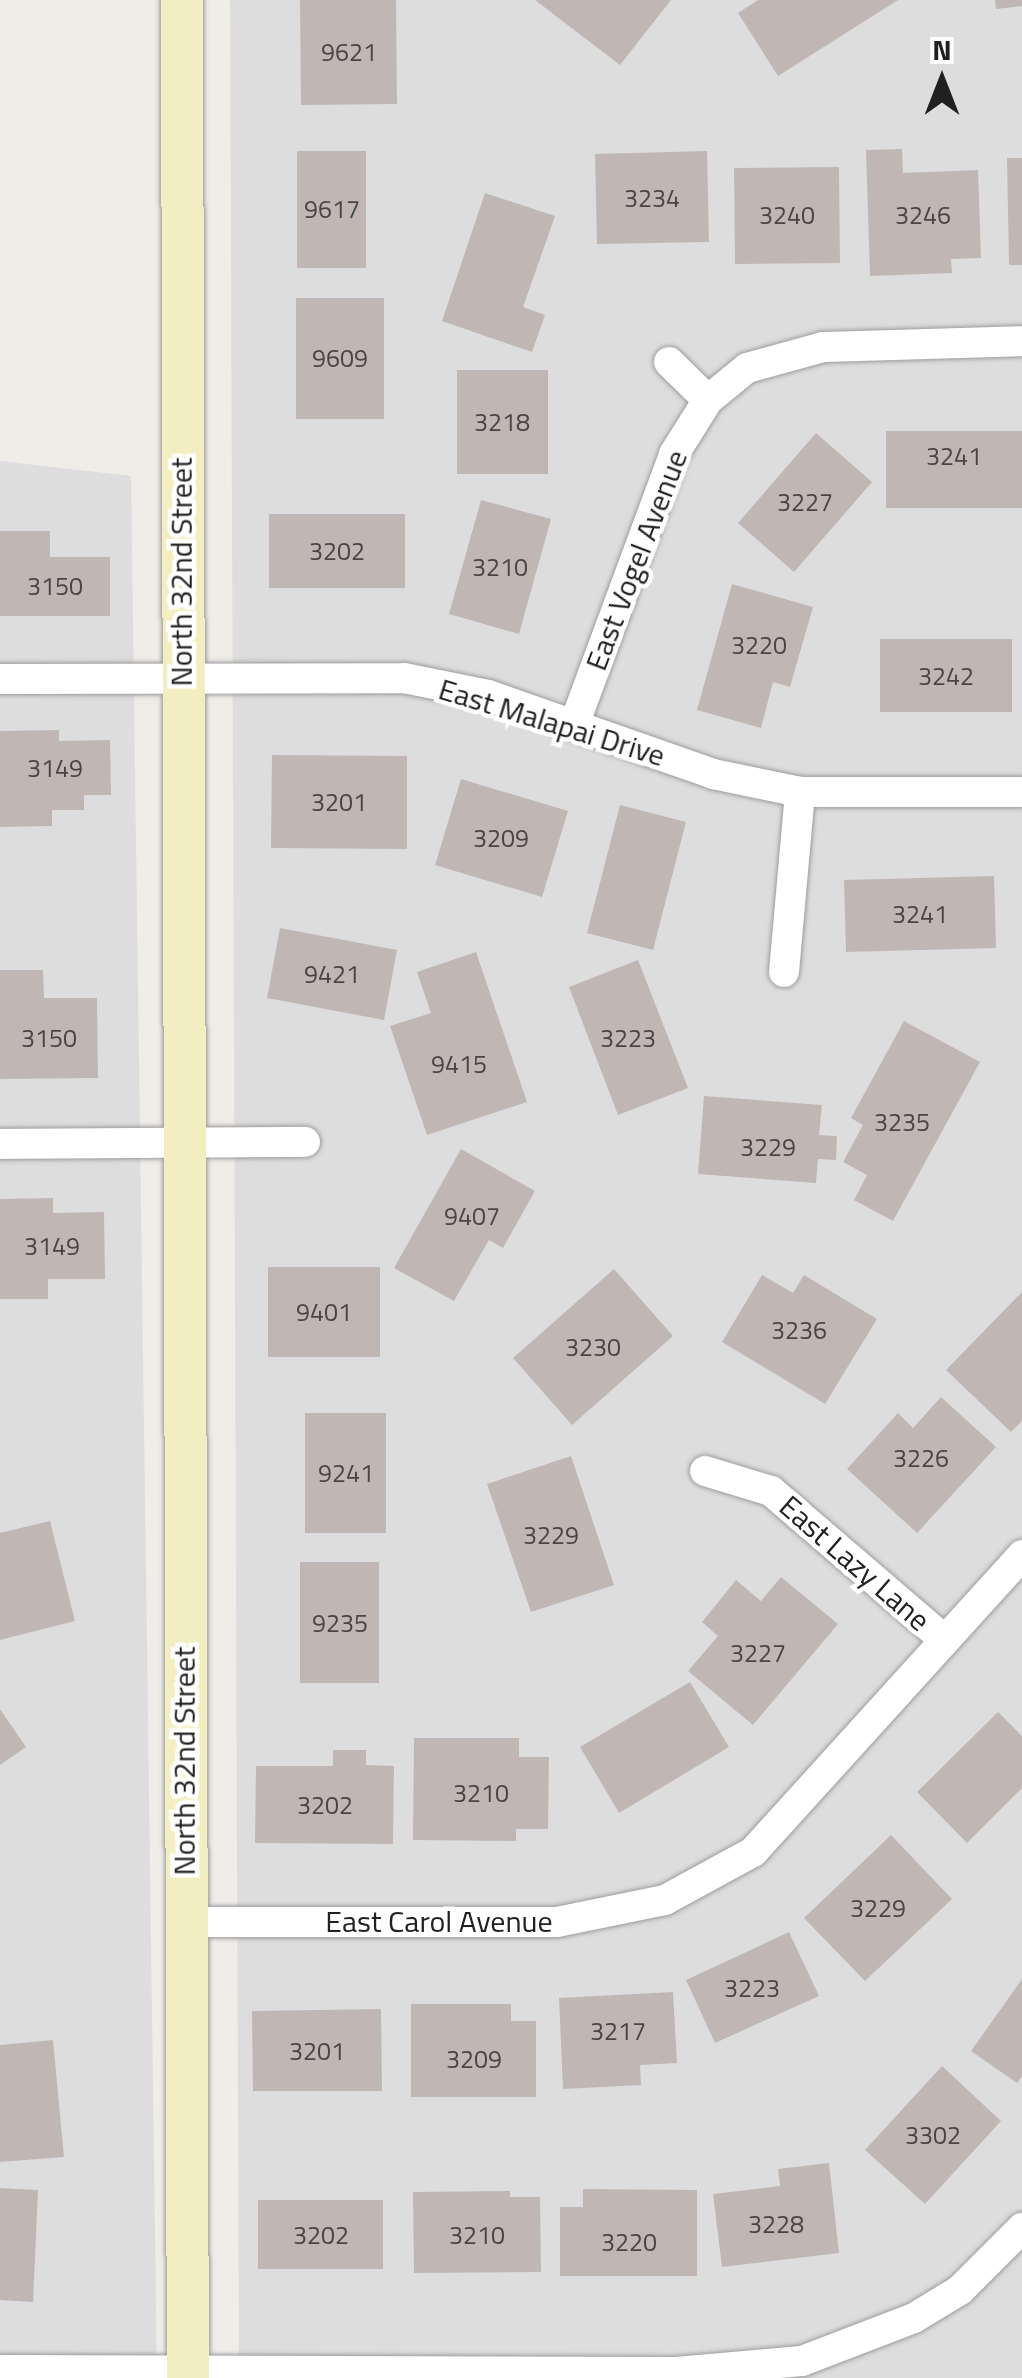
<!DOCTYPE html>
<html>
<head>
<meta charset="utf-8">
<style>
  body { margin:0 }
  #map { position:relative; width:1022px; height:2378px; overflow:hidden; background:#f0ece8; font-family:"Titillium Web",sans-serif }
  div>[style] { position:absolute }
  .residential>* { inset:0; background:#dedddd }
  .building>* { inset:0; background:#c0b7b5 }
  .roads { filter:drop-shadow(0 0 2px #9d9d9d) drop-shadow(0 0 2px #9d9d9d) }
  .street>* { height:30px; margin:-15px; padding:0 15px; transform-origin:15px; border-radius:15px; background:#fff }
  .secondary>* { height:42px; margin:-21px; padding:0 21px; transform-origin:21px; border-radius:21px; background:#f3eec2 }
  span { translate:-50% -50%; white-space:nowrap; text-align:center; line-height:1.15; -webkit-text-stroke:9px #fff; paint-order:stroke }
  .number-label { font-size:25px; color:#484645 }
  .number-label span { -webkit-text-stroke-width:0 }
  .street-label { font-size:30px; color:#202020 }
  .north { position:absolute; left:892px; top:30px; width:100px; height:100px; -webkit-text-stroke:8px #fff; paint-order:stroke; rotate:0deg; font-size:28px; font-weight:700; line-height:40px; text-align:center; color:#202020 }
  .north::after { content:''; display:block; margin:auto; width:35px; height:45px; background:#202020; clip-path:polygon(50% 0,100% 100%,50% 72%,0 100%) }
</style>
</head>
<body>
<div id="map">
  <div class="residential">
    <div style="clip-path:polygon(230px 0,1022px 0,1022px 2378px,239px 2378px)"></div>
    <div style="clip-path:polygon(0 461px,131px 476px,157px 2378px,0 2378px)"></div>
  </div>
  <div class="building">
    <div style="clip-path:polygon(300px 0,396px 0,397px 104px,301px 105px)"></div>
    <div style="clip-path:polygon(535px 0,671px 0,620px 65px)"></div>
    <div style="clip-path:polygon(758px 0,898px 0,778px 76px,738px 13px)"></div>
    <div style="clip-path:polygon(995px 0,1022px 0,1022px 6px,996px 9px)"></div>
    <div style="clip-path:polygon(902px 149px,903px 173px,978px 170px,981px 258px,951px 259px,952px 273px,870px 276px,866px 150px)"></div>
    <div style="clip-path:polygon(297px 151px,366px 151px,366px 268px,297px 268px)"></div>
    <div style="clip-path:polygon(707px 151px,709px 242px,597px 244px,595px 154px)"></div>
    <div style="clip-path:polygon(1007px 158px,1022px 158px,1022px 265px,1009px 265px)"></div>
    <div style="clip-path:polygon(839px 167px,840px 263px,735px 264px,734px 168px)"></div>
    <div style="clip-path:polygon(485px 193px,555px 216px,523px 307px,545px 315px,532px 352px,442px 321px)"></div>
    <div style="clip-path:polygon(296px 298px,384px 298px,384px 419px,296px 419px)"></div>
    <div style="clip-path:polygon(457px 370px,548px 370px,548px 474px,457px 474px)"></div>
    <div style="clip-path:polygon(886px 431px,1022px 431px,1022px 508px,886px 508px)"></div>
    <div style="clip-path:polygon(816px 433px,872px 482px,794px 572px,738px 523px)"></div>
    <div style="clip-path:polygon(481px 500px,551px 519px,519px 634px,449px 614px)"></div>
    <div style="clip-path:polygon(269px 514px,405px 514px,405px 588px,269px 588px)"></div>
    <div style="clip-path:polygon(0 531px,50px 531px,50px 557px,110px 557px,110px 616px,0 616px)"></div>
    <div style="clip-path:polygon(732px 584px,813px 607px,790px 687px,773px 682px,761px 728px,697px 710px)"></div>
    <div style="clip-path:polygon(880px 639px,1012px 639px,1012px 712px,880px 712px)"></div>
    <div style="clip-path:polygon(59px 730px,59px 741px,110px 740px,111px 795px,84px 795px,84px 810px,52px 810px,52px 826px,0 827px,0 731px)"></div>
    <div style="clip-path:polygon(272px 755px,407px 756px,407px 849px,271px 848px)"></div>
    <div style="clip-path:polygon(461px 779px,568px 811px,542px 897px,435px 865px)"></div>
    <div style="clip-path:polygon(620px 805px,686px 822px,653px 950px,587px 933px)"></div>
    <div style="clip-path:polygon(994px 876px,996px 948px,846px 952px,844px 880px)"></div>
    <div style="clip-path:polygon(280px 928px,397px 950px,384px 1020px,267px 998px)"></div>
    <div style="clip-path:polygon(476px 952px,527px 1102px,427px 1135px,390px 1026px,431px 1013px,417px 972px)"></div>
    <div style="clip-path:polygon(638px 960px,688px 1088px,618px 1115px,569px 987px)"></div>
    <div style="clip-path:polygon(0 970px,43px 970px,44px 998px,97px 998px,98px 1078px,0 1079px)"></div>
    <div style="clip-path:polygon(904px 1021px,980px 1062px,893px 1221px,854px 1200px,867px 1175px,843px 1162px,863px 1125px,851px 1118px)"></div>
    <div style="clip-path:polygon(704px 1096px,822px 1105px,819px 1135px,837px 1136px,836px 1160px,818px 1159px,816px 1183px,698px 1174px)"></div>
    <div style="clip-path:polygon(461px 1149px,535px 1191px,503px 1248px,489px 1240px,454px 1301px,394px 1268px)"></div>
    <div style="clip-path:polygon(53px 1198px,53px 1213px,104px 1212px,105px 1279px,48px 1279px,48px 1299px,0 1299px,0 1199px)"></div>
    <div style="clip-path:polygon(268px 1267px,380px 1267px,380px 1357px,268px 1357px)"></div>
    <div style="clip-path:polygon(614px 1269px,673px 1336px,572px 1425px,513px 1358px)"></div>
    <div style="clip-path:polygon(762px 1275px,793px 1293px,804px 1275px,877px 1319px,825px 1404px,722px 1342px)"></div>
    <div style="clip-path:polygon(1022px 1292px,1022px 1421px,1011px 1432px,946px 1370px)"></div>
    <div style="clip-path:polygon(941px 1397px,996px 1447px,917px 1533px,847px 1469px,898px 1413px,913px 1428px)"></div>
    <div style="clip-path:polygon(305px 1413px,386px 1413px,386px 1533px,305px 1533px)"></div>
    <div style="clip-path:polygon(571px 1456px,614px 1585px,531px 1612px,487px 1484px)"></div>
    <div style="clip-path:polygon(50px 1521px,75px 1621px,0 1640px,0 1533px)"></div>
    <div style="clip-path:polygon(300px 1562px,379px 1562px,379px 1683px,300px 1683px)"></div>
    <div style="clip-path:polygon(781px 1577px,838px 1624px,753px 1725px,688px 1671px,718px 1636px,702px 1622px,736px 1580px,761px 1601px)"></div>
    <div style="clip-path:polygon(690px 1682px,729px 1747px,619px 1813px,580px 1747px)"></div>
    <div style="clip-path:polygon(0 1709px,26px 1747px,0 1765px)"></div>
    <div style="clip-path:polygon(998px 1712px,1022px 1736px,1022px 1788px,967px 1843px,917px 1792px)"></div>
    <div style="clip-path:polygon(414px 1738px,519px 1738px,519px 1757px,549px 1757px,548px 1829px,516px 1829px,516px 1841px,413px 1840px)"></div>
    <div style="clip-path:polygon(333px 1750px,366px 1750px,366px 1765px,394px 1766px,393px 1844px,255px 1843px,256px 1766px,333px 1766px)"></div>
    <div style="clip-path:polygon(891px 1835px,952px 1899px,865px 1981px,804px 1918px)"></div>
    <div style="clip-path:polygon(789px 1932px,819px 1996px,715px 2043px,686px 1980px)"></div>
    <div style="clip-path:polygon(1022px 1979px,1022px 2076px,1017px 2083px,971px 2051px)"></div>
    <div style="clip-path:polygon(673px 1992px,677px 2063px,640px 2065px,641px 2085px,563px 2089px,559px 1998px)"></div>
    <div style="clip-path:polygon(411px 2004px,511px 2004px,511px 2021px,536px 2021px,536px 2097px,411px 2097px)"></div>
    <div style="clip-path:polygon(381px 2009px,382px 2091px,253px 2091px,252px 2011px)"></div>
    <div style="clip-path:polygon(53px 2040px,64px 2157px,0 2162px,0 2045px)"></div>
    <div style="clip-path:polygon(942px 2066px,1001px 2121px,925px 2204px,865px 2150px)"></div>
    <div style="clip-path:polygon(829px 2163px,839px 2253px,722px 2267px,713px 2194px,780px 2186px,778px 2169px)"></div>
    <div style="clip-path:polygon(0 2188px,38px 2190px,33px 2302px,0 2300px)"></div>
    <div style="clip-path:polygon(583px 2189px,697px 2190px,697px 2276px,560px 2276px,560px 2207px,583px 2207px)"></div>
    <div style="clip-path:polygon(510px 2191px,510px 2197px,540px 2197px,541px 2272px,414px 2273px,413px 2192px)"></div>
    <div style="clip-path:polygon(258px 2200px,383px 2200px,383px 2269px,258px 2269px)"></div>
  </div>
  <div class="roads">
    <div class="street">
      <div style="left:669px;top:362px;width:54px;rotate:44.3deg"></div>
      <div style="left:0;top:679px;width:404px;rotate:-0.1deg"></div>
      <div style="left:404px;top:678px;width:86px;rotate:11.4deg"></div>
      <div style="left:488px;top:695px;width:238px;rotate:19.3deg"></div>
      <div style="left:713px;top:774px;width:89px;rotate:11.7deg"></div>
      <div style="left:800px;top:792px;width:222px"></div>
      <div style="left:574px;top:725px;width:289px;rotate:-69.7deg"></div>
      <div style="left:674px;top:454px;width:64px;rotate:-57.8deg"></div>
      <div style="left:708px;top:400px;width:50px;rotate:-39.4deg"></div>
      <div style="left:747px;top:368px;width:79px;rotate:-15.4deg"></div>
      <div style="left:823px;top:347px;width:199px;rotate:-1.7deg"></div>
      <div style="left:784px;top:972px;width:181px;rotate:-84.9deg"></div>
      <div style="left:0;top:1144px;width:305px;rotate:-0.4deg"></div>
      <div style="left:705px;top:1471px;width:69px;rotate:16.9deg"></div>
      <div style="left:771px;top:1491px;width:229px;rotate:40.6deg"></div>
      <div style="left:185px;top:1922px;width:372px"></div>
      <div style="left:557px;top:1922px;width:110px;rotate:-11.5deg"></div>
      <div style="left:665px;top:1900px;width:100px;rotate:-28.6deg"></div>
      <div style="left:753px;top:1852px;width:401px;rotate:-47.8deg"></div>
      <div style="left:0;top:2370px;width:676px;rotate:0.17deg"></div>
      <div style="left:676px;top:2372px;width:126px;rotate:-5deg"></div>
      <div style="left:802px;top:2361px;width:120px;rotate:-21deg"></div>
      <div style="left:914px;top:2318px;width:54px;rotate:-31.3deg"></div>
      <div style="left:960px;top:2290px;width:88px;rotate:-45deg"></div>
    </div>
    <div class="secondary">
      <div style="left:182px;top:0;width:2378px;rotate:89.86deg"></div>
    </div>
  </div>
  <div class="number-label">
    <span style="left:349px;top:52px">9621</span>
    <span style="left:652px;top:198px">3234</span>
    <span style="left:332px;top:209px">9617</span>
    <span style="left:787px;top:215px">3240</span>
    <span style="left:923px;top:215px">3246</span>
    <span style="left:340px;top:358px">9609</span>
    <span style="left:502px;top:422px">3218</span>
    <span style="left:954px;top:456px">3241</span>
    <span style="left:805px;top:502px">3227</span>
    <span style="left:337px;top:551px">3202</span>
    <span style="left:500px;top:567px">3210</span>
    <span style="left:55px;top:586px">3150</span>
    <span style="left:759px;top:645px">3220</span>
    <span style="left:946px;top:676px">3242</span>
    <span style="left:55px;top:768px">3149</span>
    <span style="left:339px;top:802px">3201</span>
    <span style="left:501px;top:838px">3209</span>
    <span style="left:920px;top:914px">3241</span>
    <span style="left:332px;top:974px">9421</span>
    <span style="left:49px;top:1038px">3150</span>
    <span style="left:628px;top:1038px">3223</span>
    <span style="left:459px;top:1064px">9415</span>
    <span style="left:902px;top:1122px">3235</span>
    <span style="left:768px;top:1147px">3229</span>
    <span style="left:472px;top:1216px">9407</span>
    <span style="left:52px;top:1246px">3149</span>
    <span style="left:324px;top:1312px">9401</span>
    <span style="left:799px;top:1330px">3236</span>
    <span style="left:593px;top:1347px">3230</span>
    <span style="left:921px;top:1458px">3226</span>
    <span style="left:346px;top:1473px">9241</span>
    <span style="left:551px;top:1535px">3229</span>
    <span style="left:340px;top:1623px">9235</span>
    <span style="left:758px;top:1653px">3227</span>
    <span style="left:481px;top:1793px">3210</span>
    <span style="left:325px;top:1805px">3202</span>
    <span style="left:878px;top:1908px">3229</span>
    <span style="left:752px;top:1988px">3223</span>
    <span style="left:618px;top:2031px">3217</span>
    <span style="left:317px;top:2051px">3201</span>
    <span style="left:474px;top:2059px">3209</span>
    <span style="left:933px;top:2135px">3302</span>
    <span style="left:776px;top:2224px">3228</span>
    <span style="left:321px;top:2235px">3202</span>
    <span style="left:477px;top:2235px">3210</span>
    <span style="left:629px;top:2242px">3220</span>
  </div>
  <div class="street-label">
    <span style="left:636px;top:560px;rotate:-69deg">East Vogel Avenue</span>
    <span style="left:181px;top:572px;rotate:-90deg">North 32nd Street</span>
    <span style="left:552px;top:722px;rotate:17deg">East Malapai Drive</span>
    <span style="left:855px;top:1563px;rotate:41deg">East Lazy Lane</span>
    <span style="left:184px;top:1761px;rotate:-90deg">North 32nd Street</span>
    <span style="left:439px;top:1921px">East Carol Avenue</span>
  </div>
  <div class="north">N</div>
</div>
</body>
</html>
